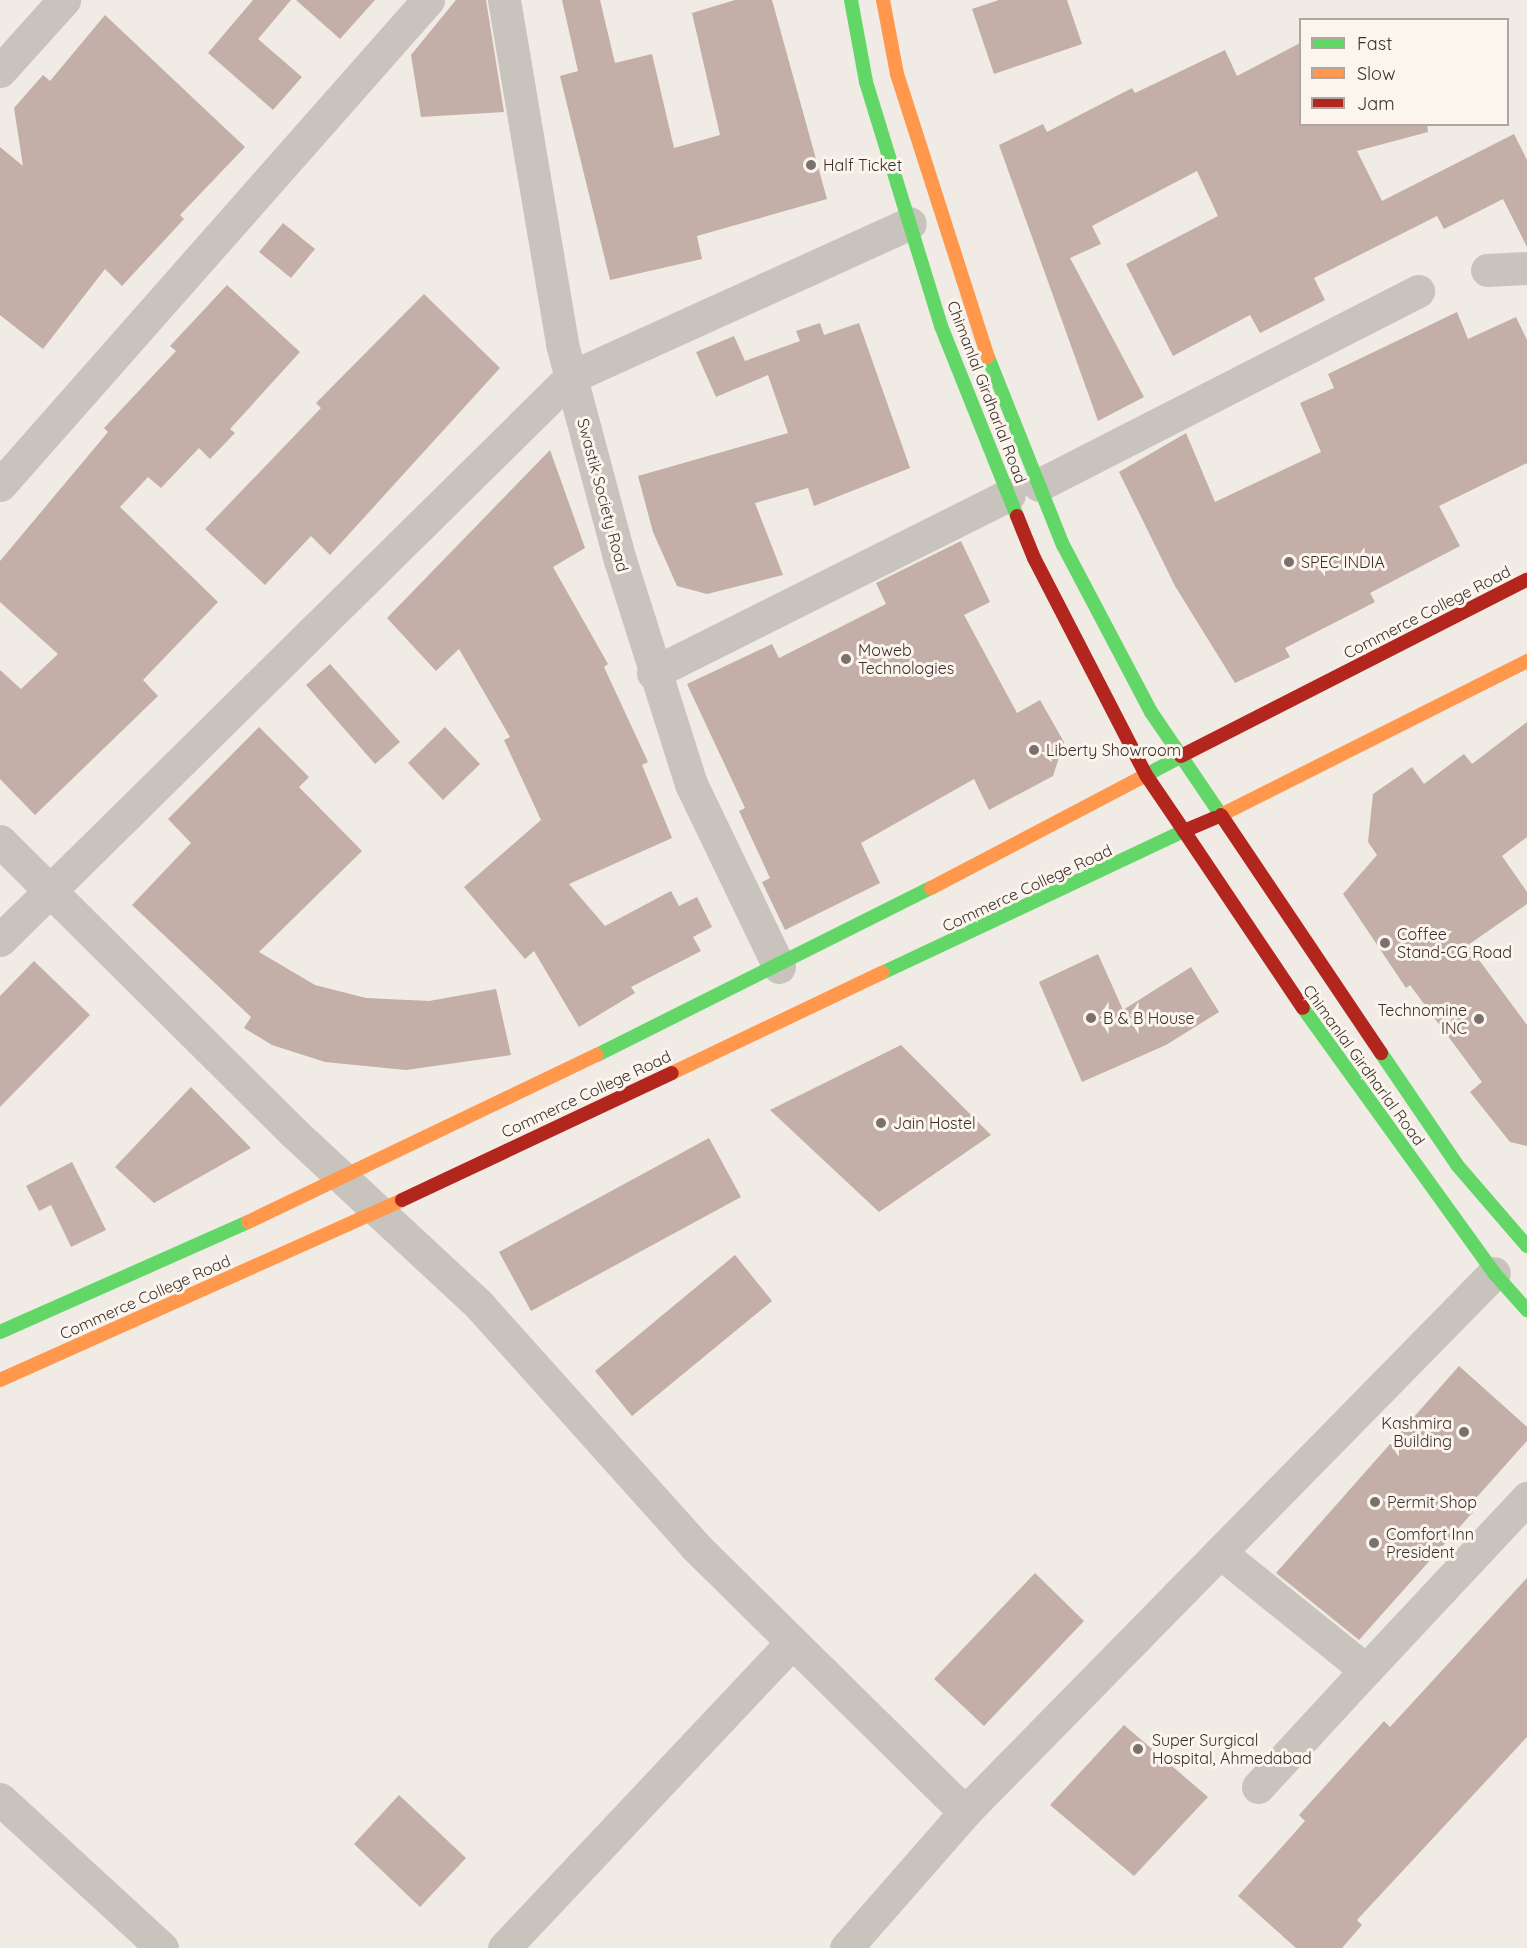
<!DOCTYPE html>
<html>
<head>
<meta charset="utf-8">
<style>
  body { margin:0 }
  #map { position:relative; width:1527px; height:1948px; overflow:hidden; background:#f0ebe5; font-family:Quicksand,sans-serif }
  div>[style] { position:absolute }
  .building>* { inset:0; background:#c3afa7 }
  .street>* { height:33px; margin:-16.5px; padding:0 16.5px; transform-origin:16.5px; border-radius:16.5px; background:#c9c3be }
  .fast>* { height:14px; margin:-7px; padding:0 7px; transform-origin:7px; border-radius:7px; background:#63d668 }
  .slow>* { height:14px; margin:-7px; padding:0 7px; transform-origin:7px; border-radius:7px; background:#ff974d }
  .jam>* { height:14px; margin:-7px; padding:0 7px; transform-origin:7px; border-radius:7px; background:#b3261e }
  .dots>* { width:16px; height:16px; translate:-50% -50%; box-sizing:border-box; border:3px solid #fbf5ee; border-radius:50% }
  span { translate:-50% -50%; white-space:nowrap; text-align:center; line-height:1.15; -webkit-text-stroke:6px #fbf5ee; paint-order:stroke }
  .poi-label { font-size:16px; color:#3b302b }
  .left { translate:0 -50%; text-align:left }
  .right { translate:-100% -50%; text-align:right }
  .street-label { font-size:16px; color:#3b302b }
  .legend { position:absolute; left:1299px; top:18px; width:210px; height:108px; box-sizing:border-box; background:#fbf5ee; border:2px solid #aea6a0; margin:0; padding:8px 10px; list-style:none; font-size:18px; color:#3b302b }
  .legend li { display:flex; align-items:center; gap:12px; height:30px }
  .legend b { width:30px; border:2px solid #aea6a0 }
</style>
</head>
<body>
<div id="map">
  <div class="building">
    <div style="clip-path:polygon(253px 0,291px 0,258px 39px,302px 77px,273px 110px,208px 53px)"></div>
    <div style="clip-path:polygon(296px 0,375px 0,340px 39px)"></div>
    <div style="clip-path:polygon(456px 0,486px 0,504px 112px,421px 117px,411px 55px)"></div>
    <div style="clip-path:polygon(562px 0,600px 0,615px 63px,652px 54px,674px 148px,720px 135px,692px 13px,735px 0,772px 0,827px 199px,697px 236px,702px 259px,610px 280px,560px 76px,578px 71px)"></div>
    <div style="clip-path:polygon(999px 0,1067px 0,1082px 44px,994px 74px,972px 9px)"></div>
    <div style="clip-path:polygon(105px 15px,245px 147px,180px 215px,184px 219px,122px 286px,105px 269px,43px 349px,0 315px,0 147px,23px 166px,14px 108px,43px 75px,50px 81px)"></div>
    <div style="clip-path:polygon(1300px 43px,1300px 124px,1427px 124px,1428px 132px,1357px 151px,1382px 201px,1514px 134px,1527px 160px,1527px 247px,1503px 199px,1444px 229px,1437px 216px,1314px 278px,1325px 300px,1260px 333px,1250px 315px,1173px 356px,1126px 264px,1218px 216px,1197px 171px,1092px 226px,1101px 244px,1070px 258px,1144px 397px,1098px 421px,999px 145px,1043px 124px,1047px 132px,1132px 88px,1135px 93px,1225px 50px,1237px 76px)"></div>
    <div style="clip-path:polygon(283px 223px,315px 249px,291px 278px,259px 252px)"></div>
    <div style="clip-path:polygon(227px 285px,300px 352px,230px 429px,235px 433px,210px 459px,199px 448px,161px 488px,148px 477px,120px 507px,218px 602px,143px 680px,158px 696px,35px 815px,0 779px,0 670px,21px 689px,58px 654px,0 602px,0 561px,108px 432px,104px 428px,176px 351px,170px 346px)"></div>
    <div style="clip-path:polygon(424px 294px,500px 368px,330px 555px,311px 536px,265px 585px,205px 529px,321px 408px,316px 403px)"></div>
    <div style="clip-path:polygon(1457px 312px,1468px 339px,1516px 317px,1527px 340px,1527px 463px,1439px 506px,1460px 546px,1370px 593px,1375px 602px,1285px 648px,1290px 657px,1235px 683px,1175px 586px,1119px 472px,1186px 433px,1215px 502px,1321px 452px,1300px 403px,1334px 388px,1328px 374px)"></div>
    <div style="clip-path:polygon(820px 323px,824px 335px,859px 323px,910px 468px,814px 506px,808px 488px,755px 503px,783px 575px,707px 594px,677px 586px,653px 532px,638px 476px,788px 433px,768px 375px,716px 397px,696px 352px,734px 336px,745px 361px,800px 341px,796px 331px)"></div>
    <div style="clip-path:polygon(550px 450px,585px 548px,553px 567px,608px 664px,604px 667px,648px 762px,642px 765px,672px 838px,569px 884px,605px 926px,671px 891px,679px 906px,697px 897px,712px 927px,693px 937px,701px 951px,631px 987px,635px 993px,579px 1027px,534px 951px,525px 959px,464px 887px,541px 820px,504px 740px,510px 737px,459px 649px,436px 671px,387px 618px)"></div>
    <div style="clip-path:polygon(961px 541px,990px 602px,964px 615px,1017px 713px,1040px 700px,1064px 742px,1053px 776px,989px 810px,974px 779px,861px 843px,880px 883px,785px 930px,762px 882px,770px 878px,739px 811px,745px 808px,687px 684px,772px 644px,779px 658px,886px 604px,876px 583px)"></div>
    <div style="clip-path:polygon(330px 664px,400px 742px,375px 764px,306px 685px)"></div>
    <div style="clip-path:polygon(1527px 722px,1527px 837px,1502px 856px,1527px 892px,1527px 904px,1468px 945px,1527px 1025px,1527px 1146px,1510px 1142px,1470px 1092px,1482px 1082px,1410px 985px,1406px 988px,1343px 894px,1377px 855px,1368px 842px,1373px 794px,1412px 767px,1424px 784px,1464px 754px,1472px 764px)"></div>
    <div style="clip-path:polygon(259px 727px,309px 777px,299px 787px,362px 851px,259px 952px,315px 985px,366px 998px,429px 1001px,496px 989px,511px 1055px,406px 1070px,325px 1062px,272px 1045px,244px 1028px,251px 1017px,132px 905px,191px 843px,168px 819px)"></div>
    <div style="clip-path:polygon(445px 727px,480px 764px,443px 800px,408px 763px)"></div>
    <div style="clip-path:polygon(1098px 954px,1123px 1010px,1191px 967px,1219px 1012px,1166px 1045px,1082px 1082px,1039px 982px)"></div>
    <div style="clip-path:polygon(34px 961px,90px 1015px,0 1107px,0 996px)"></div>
    <div style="clip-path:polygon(901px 1045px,991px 1135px,879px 1212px,770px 1110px)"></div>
    <div style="clip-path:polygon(191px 1087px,251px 1148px,154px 1203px,115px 1167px)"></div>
    <div style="clip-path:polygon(709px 1138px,741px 1197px,531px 1311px,499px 1252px)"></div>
    <div style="clip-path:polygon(72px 1162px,106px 1230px,71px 1247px,51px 1205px,39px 1211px,26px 1186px)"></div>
    <div style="clip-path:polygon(735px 1255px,772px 1301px,632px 1416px,595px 1371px)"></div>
    <div style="clip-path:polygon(1459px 1366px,1527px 1427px,1527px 1441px,1468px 1507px,1473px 1512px,1359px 1640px,1276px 1573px)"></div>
    <div style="clip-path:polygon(1035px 1573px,1084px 1621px,984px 1726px,934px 1679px)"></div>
    <div style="clip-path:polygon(1527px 1578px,1527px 1737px,1357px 1920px,1362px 1925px,1342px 1948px,1296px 1948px,1238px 1896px,1305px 1821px,1299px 1815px,1384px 1721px,1390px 1727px)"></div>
    <div style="clip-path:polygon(1124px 1725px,1208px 1797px,1134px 1876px,1050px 1805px)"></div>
    <div style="clip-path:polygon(399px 1795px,466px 1858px,420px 1907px,354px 1844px)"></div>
  </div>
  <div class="street">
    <div style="left:504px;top:0;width:349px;rotate:80.4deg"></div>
    <div style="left:562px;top:344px;width:224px;rotate:75deg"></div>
    <div style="left:620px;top:560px;width:235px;rotate:72.4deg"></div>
    <div style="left:691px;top:784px;width:203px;rotate:64.3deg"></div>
    <div style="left:0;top:71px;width:96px;rotate:-48deg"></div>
    <div style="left:1487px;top:270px;width:40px;rotate:-2.9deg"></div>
    <div style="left:0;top:485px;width:647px;rotate:-48.57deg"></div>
    <div style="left:1039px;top:485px;width:426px;rotate:-27.1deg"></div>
    <div style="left:653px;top:673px;width:398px;rotate:-26.6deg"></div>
    <div style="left:0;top:841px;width:412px;rotate:44.8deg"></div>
    <div style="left:292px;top:1131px;width:257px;rotate:42.9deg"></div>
    <div style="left:480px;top:1306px;width:322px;rotate:48.1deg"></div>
    <div style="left:695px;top:1546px;width:379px;rotate:44.6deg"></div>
    <div style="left:0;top:940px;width:802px;rotate:-44.6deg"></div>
    <div style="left:571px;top:377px;width:372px;rotate:-24.4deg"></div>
    <div style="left:1222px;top:1554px;width:185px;rotate:38.9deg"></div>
    <div style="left:1366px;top:1670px;width:236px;rotate:-46.9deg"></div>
    <div style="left:1258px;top:1787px;width:159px;rotate:-47.3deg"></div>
    <div style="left:0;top:1799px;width:220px;rotate:42.6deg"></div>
    <div style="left:504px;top:1948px;width:419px;rotate:-46.7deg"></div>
    <div style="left:846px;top:1948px;width:181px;rotate:-48.8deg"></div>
    <div style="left:965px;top:1812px;width:755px;rotate:-45.54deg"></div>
  </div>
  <div class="fast">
    <div style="left:851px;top:0;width:83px;rotate:79.6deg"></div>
    <div style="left:866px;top:82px;width:255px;rotate:72.9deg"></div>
    <div style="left:941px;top:326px;width:205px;rotate:68.2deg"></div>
    <div style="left:988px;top:357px;width:202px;rotate:68.3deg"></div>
    <div style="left:1063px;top:545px;width:189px;rotate:62.2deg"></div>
    <div style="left:1151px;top:712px;width:53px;rotate:55.7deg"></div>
    <div style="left:1146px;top:775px;width:40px;rotate:-28deg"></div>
    <div style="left:1181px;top:756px;width:71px;rotate:55.9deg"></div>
    <div style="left:1221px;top:815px;width:8px;rotate:157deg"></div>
    <div style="left:882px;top:973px;width:334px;rotate:-25.2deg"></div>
    <div style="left:1303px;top:1008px;width:327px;rotate:54.2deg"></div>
    <div style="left:1494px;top:1273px;width:50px;rotate:48.3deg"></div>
    <div style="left:1381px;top:1053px;width:135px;rotate:55.8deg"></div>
    <div style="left:1457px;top:1165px;width:107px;rotate:49.2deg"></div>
    <div style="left:597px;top:1055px;width:373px;rotate:-26.6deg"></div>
    <div style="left:0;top:1332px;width:271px;rotate:-23.9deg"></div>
  </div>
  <div class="slow">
    <div style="left:883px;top:0;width:75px;rotate:79.3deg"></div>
    <div style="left:897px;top:74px;width:297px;rotate:72.2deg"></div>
    <div style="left:1221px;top:815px;width:343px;rotate:-26.7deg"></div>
    <div style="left:931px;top:888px;width:243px;rotate:-27.7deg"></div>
    <div style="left:672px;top:1073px;width:233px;rotate:-25.5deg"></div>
    <div style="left:248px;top:1222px;width:387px;rotate:-25.6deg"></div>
    <div style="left:0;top:1380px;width:440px;rotate:-24.1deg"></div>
  </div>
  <div class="jam">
    <div style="left:1017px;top:516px;width:45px;rotate:68deg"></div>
    <div style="left:1034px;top:558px;width:244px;rotate:62.7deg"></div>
    <div style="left:1146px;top:775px;width:68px;rotate:55.8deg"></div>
    <div style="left:1184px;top:831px;width:33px;rotate:-23deg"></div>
    <div style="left:1181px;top:756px;width:388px;rotate:-27deg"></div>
    <div style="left:1221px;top:815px;width:287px;rotate:56.1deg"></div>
    <div style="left:1184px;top:831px;width:213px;rotate:56.1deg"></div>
    <div style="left:402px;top:1200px;width:298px;rotate:-25.2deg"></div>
  </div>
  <div class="dots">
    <div style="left:811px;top:165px;background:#7a716c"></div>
    <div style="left:1289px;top:562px;background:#7a716c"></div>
    <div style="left:846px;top:659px;background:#7a716c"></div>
    <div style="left:1034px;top:750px;background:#7a716c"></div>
    <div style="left:1385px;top:943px;background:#7a716c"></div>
    <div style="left:1091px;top:1018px;background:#7a716c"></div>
    <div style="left:1479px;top:1019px;background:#7a716c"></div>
    <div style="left:881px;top:1123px;background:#7a716c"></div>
    <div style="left:1464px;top:1432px;background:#7a716c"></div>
    <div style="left:1375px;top:1502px;background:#7a716c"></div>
    <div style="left:1374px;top:1543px;background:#7a716c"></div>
    <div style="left:1138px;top:1749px;background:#7a716c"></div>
  </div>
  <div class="poi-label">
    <span class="left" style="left:823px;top:165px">Half Ticket</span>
    <span class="left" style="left:1301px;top:562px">SPEC INDIA</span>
    <span class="left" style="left:858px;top:659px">Moweb<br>Technologies</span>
    <span class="left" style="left:1046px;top:750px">Liberty Showroom</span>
    <span class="left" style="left:1397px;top:943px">Coffee<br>Stand-CG Road</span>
    <span class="right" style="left:1467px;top:1019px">Technomine<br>INC</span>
    <span class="left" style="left:1103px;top:1018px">B &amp; B House</span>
    <span class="left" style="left:893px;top:1123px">Jain Hostel</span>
    <span class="right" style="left:1452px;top:1432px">Kashmira<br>Building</span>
    <span class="left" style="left:1387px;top:1502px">Permit Shop</span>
    <span class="left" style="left:1386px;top:1543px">Comfort Inn<br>President</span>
    <span class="left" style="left:1152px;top:1749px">Super Surgical<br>Hospital, Ahmedabad</span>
  </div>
  <div class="street-label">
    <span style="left:987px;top:392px;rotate:69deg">Chimanlal Girdharlal Road</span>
    <span style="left:603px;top:495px;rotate:75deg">Swastik Society Road</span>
    <span style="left:1427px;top:612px;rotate:-27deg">Commerce College Road</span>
    <span style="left:1027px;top:888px;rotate:-25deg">Commerce College Road</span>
    <span style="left:1364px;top:1065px;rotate:54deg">Chimanlal Girdharlal Road</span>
    <span style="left:586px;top:1094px;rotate:-25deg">Commerce College Road</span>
    <span style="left:145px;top:1297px;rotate:-24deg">Commerce College Road</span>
  </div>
  <ul class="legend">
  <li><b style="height:8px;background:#63d668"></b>Fast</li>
  <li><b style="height:8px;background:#ff974d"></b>Slow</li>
  <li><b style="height:8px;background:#b3261e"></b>Jam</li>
  </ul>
</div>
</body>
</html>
